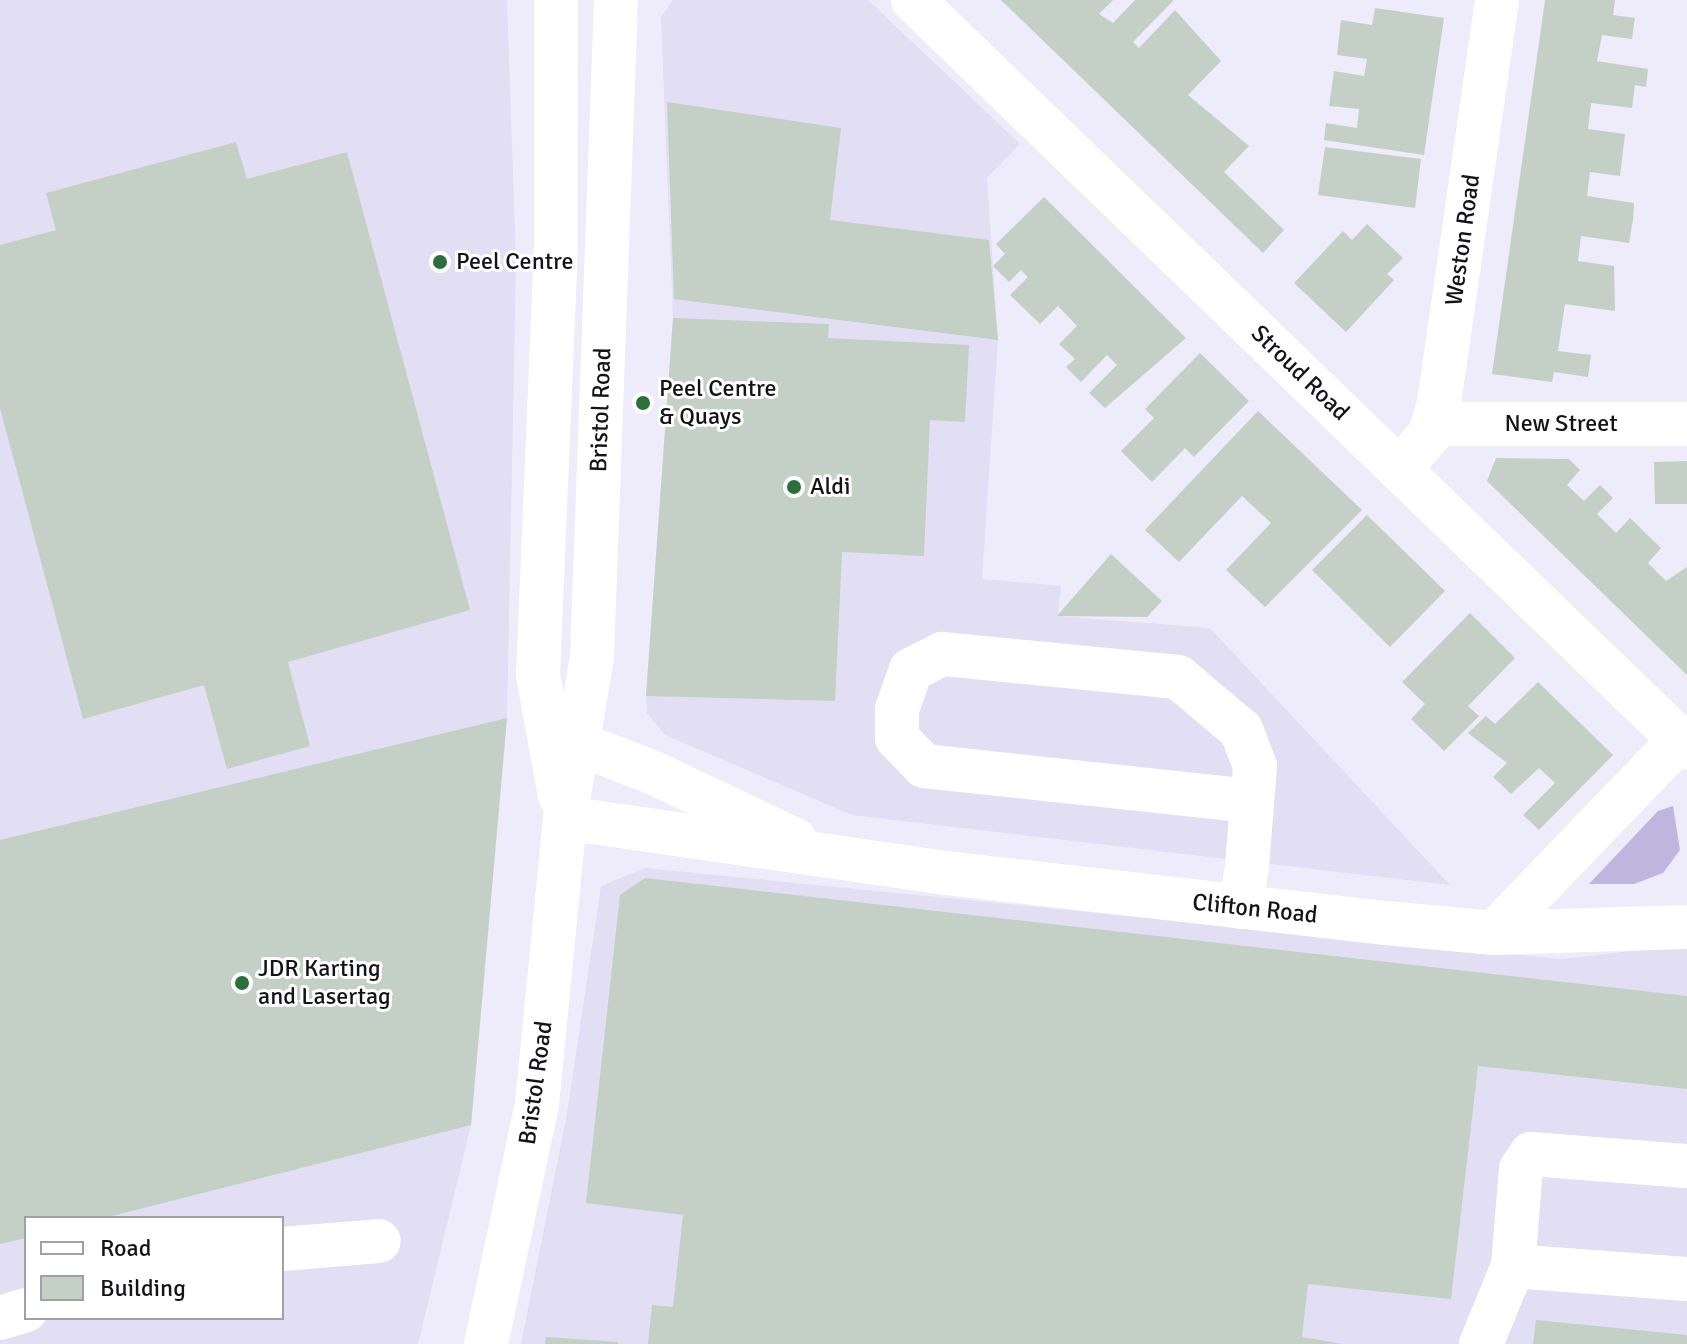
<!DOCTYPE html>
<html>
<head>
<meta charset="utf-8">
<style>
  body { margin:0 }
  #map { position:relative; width:1687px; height:1344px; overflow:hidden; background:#eeebfa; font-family:Signika,sans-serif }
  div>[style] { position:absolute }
  .built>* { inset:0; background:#e2def4 }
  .green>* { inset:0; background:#beb6dc }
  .building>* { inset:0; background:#c4d0c5 }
  .minor>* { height:44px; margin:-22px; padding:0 22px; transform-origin:22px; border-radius:22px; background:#fff }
  .major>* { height:44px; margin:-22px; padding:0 22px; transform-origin:22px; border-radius:22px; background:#fff }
  .dots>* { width:22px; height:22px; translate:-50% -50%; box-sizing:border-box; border:4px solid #fff; border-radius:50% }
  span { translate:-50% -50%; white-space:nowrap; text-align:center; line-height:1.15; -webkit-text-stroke:6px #fff; paint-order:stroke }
  .street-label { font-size:24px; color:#141318 }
  .poi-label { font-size:24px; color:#141318 }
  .left { translate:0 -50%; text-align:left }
  .legend { position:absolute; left:24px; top:1216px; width:260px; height:104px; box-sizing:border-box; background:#fff; border:2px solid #a1a1a3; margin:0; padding:10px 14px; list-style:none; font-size:24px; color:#141318 }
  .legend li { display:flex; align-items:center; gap:16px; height:40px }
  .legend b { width:40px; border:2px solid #a1a1a3 }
</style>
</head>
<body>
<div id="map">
  <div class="built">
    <div style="clip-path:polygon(evenodd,0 0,507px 0,516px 261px,507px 718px,471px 1125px,418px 1344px,0 1344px,0 0,26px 1218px,282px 1218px,282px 1318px,26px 1318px,26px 1218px)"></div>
    <div style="clip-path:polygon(673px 0,868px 0,1020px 144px,987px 178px,998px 340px,982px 579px,1061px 586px,1058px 616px,1210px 628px,1450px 885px,852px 815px,665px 735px,647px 713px,646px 696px,673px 318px,661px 17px)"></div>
    <div style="clip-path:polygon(645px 868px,1560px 959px,1687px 945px,1687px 1344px,521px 1344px,567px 1114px,601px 886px)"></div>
  </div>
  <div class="green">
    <div style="clip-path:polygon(1673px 806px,1680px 850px,1663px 873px,1634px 884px,1589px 884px,1658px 811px)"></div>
  </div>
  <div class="building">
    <div style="clip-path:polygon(1001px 0,1113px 0,1099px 14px,1113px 23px,1135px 0,1174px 0,1133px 42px,1139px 48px,1175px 10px,1221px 61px,1188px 95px,1249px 146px,1224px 172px,1284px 230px,1263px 253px)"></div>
    <div style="clip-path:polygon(1545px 0,1615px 0,1613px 15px,1635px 18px,1632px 39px,1602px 35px,1597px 61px,1648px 69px,1646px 87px,1635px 85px,1632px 108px,1591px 103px,1588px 129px,1625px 134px,1620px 176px,1590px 172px,1587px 196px,1634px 203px,1633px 220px,1629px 243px,1581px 236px,1578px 261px,1614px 266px,1615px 311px,1565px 304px,1558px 351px,1591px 355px,1588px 377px,1554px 372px,1552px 382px,1492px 374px)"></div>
    <div style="clip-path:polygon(1375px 8px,1444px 18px,1424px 155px,1324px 140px,1326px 123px,1357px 128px,1359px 109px,1329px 106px,1334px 71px,1364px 76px,1367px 59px,1337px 55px,1341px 20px,1372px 25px)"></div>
    <div style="clip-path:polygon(667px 102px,841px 128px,830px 220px,989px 240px,998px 340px,674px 299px)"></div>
    <div style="clip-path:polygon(236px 142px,247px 179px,347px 152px,470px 610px,288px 662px,310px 746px,227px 769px,204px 685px,83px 719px,0 408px,0 245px,56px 230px,46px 193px)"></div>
    <div style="clip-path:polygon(1325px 147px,1421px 159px,1415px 208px,1318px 195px)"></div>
    <div style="clip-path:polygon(1044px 197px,1186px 338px,1105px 408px,1089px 393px,1117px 365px,1107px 355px,1081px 382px,1066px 367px,1075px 359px,1059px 344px,1077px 326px,1058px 306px,1040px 324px,1010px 295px,1028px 277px,1021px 270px,1009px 282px,993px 266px,1005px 254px,996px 244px)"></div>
    <div style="clip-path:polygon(1367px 224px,1403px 258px,1387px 274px,1394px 280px,1346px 332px,1294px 283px,1343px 231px,1352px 240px)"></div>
    <div style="clip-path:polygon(673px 318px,829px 324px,828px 338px,969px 345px,965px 422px,930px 420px,924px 556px,842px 552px,835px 701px,646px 696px)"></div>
    <div style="clip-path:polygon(1200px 353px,1249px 401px,1194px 457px,1185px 448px,1152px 482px,1121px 451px,1154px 418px,1145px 409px)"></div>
    <div style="clip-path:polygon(1258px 411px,1362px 510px,1265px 607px,1226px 570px,1271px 523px,1242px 496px,1179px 562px,1145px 530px)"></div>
    <div style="clip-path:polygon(1496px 458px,1569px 459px,1580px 470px,1567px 485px,1584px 501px,1600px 485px,1613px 498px,1597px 514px,1616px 533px,1630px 518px,1661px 548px,1648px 563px,1666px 581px,1687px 567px,1687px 675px,1487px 481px)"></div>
    <div style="clip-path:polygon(1687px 461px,1687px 504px,1655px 504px,1654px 462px)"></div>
    <div style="clip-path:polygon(1367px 515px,1445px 591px,1390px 647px,1312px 570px)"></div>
    <div style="clip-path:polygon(1111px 554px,1162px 601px,1147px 617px,1057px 616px)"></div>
    <div style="clip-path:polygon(1470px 613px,1515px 658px,1468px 706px,1479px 716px,1444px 751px,1411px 719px,1425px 704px,1402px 682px)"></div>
    <div style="clip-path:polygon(1538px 682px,1613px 755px,1539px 830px,1523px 815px,1555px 783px,1539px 768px,1511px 794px,1493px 777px,1507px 763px,1468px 733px,1486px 716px,1495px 724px)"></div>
    <div style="clip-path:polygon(507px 718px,471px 1125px,104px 1218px,26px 1218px,26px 1238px,0 1244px,0 840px)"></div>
    <div style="clip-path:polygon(645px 878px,1687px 996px,1687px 1089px,1478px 1066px,1451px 1299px,1308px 1284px,1302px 1337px,1343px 1344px,648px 1344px,652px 1305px,673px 1307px,683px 1215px,586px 1203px,620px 895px)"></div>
    <div style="clip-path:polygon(1536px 1320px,1687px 1335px,1687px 1344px,1533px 1344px)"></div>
    <div style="clip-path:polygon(546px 1337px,618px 1342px,618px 1344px,545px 1344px)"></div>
  </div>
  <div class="minor">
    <div style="left:1434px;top:424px;width:253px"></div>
    <div style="left:1400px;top:468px;width:45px;rotate:-48.6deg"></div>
    <div style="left:1430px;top:434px;width:32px;rotate:-74deg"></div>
    <div style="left:1439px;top:403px;width:407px;rotate:-81.8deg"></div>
    <div style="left:1241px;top:907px;width:41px;rotate:-81.7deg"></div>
    <div style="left:1247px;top:866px;width:100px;rotate:-85.4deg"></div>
    <div style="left:1255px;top:766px;width:39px;rotate:-111deg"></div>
    <div style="left:1241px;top:730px;width:82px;rotate:-139.9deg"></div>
    <div style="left:1178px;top:677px;width:237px;rotate:-174.4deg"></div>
    <div style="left:942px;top:654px;width:35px;rotate:153deg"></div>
    <div style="left:911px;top:670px;width:41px;rotate:109.7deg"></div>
    <div style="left:897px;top:709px;width:29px;rotate:90deg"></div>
    <div style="left:897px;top:738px;width:39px;rotate:46deg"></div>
    <div style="left:924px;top:766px;width:330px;rotate:6.1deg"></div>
    <div style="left:1494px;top:933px;width:268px;rotate:-46.1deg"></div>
    <div style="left:282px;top:1249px;width:97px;rotate:-4.7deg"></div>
    <div style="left:1513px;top:1266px;width:174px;rotate:4.3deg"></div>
    <div style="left:0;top:1318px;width:27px;rotate:-17deg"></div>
    <div style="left:486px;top:1344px;width:245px;rotate:-78deg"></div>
    <div style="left:537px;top:1104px;width:287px;rotate:-84.4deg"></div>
    <div style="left:1481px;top:1344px;width:84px;rotate:-67.7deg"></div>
    <div style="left:1513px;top:1266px;width:97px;rotate:-85.3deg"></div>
    <div style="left:1521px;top:1169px;width:18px;rotate:-56deg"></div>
    <div style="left:1531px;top:1154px;width:156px;rotate:4.4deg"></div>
  </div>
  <div class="major">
    <div style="left:556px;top:0;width:246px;rotate:90deg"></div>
    <div style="left:556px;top:246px;width:429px;rotate:92.4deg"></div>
    <div style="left:538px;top:675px;width:123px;rotate:79.7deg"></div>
    <div style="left:913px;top:0;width:1076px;rotate:43.98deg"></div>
    <div style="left:550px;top:742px;width:29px;rotate:4deg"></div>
    <div style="left:579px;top:744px;width:80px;rotate:21.1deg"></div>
    <div style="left:654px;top:773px;width:156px;rotate:25.4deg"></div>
    <div style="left:565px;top:818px;width:385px;rotate:8.2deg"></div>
    <div style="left:946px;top:873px;width:443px;rotate:6.5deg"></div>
    <div style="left:1386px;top:923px;width:108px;rotate:5.3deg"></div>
    <div style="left:1494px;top:933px;width:193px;rotate:-1.8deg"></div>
    <div style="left:565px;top:818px;width:163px;rotate:-80.5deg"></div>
    <div style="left:592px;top:657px;width:657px;rotate:-87.91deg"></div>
  </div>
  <div class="dots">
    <div style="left:440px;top:262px;background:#2b6f3b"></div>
    <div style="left:643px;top:403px;background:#2b6f3b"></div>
    <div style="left:794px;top:487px;background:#2b6f3b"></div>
    <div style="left:242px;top:983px;background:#2b6f3b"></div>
  </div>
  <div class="street-label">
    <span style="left:1463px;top:240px;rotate:-82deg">Weston Road</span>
    <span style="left:1300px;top:373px;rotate:44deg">Stroud Road</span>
    <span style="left:601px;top:410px;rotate:-88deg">Bristol Road</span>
    <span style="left:1561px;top:424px">New Street</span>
    <span style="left:1255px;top:909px;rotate:6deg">Clifton Road</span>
    <span style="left:536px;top:1083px;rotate:-82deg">Bristol Road</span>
  </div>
  <div class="poi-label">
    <span class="left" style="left:456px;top:262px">Peel Centre</span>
    <span class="left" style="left:659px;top:403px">Peel Centre<br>&amp; Quays</span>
    <span class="left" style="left:810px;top:487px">Aldi</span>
    <span class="left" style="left:258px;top:983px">JDR Karting<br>and Lasertag</span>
  </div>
  <ul class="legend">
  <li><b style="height:10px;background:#fff"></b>Road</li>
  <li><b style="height:22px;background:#c4d0c5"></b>Building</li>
  </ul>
</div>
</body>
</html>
